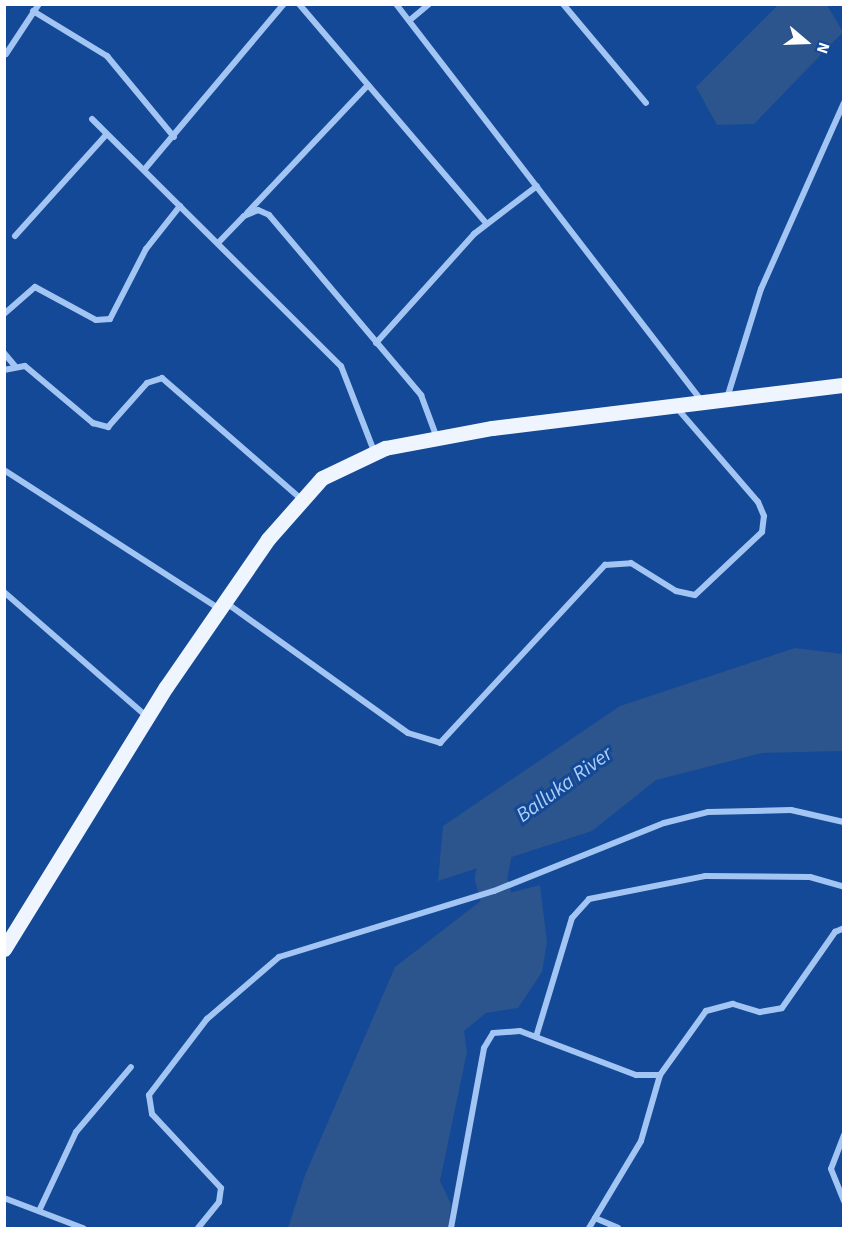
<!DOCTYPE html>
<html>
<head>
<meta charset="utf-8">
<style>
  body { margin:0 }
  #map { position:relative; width:848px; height:1233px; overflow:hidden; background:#134996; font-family:"Source Sans 3",sans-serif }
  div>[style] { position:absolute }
  .water>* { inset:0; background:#2c548d }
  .river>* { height:32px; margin:-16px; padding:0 16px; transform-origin:16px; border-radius:16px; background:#2c548d }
  .minor>* { height:6px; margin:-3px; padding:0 3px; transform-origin:3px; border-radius:3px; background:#a3c5f3 }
  .primary>* { height:15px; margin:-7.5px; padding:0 7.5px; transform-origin:7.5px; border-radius:7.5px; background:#eff5ff }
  span { translate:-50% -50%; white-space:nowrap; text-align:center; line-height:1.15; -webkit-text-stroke:6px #134996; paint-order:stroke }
  .water-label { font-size:21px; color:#afcff9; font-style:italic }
  .frame { position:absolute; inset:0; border:6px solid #fff; pointer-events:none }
  .north { position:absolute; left:776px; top:12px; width:60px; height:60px; -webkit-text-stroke:4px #134996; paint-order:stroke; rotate:109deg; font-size:16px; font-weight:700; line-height:24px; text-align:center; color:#fff }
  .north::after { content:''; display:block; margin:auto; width:21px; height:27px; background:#fff; clip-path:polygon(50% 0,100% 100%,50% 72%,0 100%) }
</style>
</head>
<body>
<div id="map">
  <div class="water">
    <div style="clip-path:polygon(779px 4px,827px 5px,843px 32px,754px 124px,717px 125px,696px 87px)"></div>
    <div style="clip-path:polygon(795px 648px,843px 654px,843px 751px,762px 753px,656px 780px,592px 831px,438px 881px,443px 826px,620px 706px)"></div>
    <div style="clip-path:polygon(540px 885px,547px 942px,542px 972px,518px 1008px,486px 1013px,464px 1031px,467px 1052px,440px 1181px,451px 1204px,448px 1228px,288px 1228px,305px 1175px,395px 967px,482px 900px)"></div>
  </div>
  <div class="river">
    <div style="left:499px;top:939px;width:22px;rotate:-85deg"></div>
    <div style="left:501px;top:917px;width:40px;rotate:-104.4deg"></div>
    <div style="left:491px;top:878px;width:33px;rotate:-79deg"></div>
    <div style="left:497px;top:846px;width:23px;rotate:-61deg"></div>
  </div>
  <div class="minor">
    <div style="left:299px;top:4px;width:288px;rotate:49.5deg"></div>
    <div style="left:396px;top:4px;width:498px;rotate:52.4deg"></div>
    <div style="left:563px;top:4px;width:129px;rotate:50deg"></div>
    <div style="left:33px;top:11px;width:87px;rotate:31.3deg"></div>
    <div style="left:107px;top:56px;width:105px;rotate:50.4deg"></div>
    <div style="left:410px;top:20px;width:25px;rotate:-40deg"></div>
    <div style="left:6px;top:54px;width:60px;rotate:-56.6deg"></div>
    <div style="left:92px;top:119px;width:351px;rotate:44.8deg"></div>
    <div style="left:341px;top:366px;width:91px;rotate:68.8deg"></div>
    <div style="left:144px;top:170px;width:217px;rotate:-49.9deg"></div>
    <div style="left:247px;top:213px;width:176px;rotate:-46.6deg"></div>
    <div style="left:15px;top:236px;width:137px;rotate:-48deg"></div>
    <div style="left:218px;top:243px;width:37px;rotate:-46deg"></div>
    <div style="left:244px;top:216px;width:15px;rotate:-23deg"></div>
    <div style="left:258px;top:210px;width:12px;rotate:24deg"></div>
    <div style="left:269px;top:215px;width:236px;rotate:49.8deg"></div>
    <div style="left:421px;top:395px;width:46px;rotate:69.6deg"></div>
    <div style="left:4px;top:314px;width:41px;rotate:-41.1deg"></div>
    <div style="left:35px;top:287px;width:69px;rotate:28.4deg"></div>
    <div style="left:96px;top:320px;width:14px;rotate:-4deg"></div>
    <div style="left:110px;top:319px;width:79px;rotate:-62.8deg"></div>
    <div style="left:146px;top:249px;width:55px;rotate:-51.7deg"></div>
    <div style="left:376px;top:343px;width:147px;rotate:-48deg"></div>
    <div style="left:474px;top:234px;width:79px;rotate:-37.3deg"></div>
    <div style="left:4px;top:353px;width:17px;rotate:50deg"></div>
    <div style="left:4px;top:370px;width:21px;rotate:-11deg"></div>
    <div style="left:25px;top:366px;width:89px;rotate:40deg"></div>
    <div style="left:93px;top:423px;width:16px;rotate:15deg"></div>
    <div style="left:108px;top:427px;width:59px;rotate:-48.4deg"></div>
    <div style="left:147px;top:383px;width:16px;rotate:-18deg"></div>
    <div style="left:162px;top:378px;width:184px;rotate:41deg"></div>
    <div style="left:727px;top:398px;width:114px;rotate:-72.7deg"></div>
    <div style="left:761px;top:289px;width:204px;rotate:-66deg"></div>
    <div style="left:4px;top:470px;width:257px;rotate:32.8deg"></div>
    <div style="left:4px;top:592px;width:189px;rotate:41.1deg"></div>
    <div style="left:225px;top:602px;width:225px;rotate:35.6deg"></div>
    <div style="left:408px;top:733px;width:34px;rotate:17deg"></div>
    <div style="left:440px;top:743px;width:243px;rotate:-47.2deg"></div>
    <div style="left:605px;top:565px;width:26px;rotate:-4deg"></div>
    <div style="left:631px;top:563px;width:53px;rotate:31.9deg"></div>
    <div style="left:676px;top:591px;width:19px;rotate:12deg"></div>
    <div style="left:695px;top:595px;width:92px;rotate:-43.2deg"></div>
    <div style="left:762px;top:532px;width:16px;rotate:-83deg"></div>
    <div style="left:764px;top:516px;width:15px;rotate:-113deg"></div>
    <div style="left:758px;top:502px;width:124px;rotate:-130.8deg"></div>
    <div style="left:536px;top:1037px;width:124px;rotate:-73.2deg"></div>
    <div style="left:572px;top:918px;width:25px;rotate:-48deg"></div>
    <div style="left:589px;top:899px;width:118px;rotate:-11.2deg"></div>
    <div style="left:705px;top:876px;width:105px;rotate:0.5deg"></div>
    <div style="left:810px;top:877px;width:35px;rotate:16deg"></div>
    <div style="left:844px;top:1135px;width:36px;rotate:111deg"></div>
    <div style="left:831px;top:1169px;width:35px;rotate:68deg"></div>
    <div style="left:4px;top:1198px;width:85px;rotate:20.8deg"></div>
    <div style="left:39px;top:1211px;width:87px;rotate:-64.9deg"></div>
    <div style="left:76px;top:1132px;width:85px;rotate:-49.8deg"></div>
    <div style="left:595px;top:1218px;width:25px;rotate:23deg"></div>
    <div style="left:198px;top:1228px;width:33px;rotate:-51deg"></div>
    <div style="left:219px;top:1202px;width:14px;rotate:-82deg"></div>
    <div style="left:221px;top:1188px;width:101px;rotate:-133deg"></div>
    <div style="left:152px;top:1114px;width:19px;rotate:-99deg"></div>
    <div style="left:149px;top:1095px;width:96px;rotate:-52.7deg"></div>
    <div style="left:207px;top:1019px;width:95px;rotate:-40.7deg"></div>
    <div style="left:279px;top:957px;width:225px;rotate:-17.1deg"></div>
    <div style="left:494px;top:891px;width:183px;rotate:-21.8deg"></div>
    <div style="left:664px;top:823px;width:45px;rotate:-14deg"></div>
    <div style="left:708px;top:812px;width:83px;rotate:-1.4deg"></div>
    <div style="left:791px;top:810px;width:54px;rotate:12.8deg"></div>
    <div style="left:451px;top:1228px;width:183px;rotate:-79.6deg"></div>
    <div style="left:484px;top:1048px;width:17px;rotate:-59deg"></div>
    <div style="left:493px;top:1033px;width:27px;rotate:-4deg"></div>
    <div style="left:520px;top:1031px;width:124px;rotate:20.8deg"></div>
    <div style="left:636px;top:1075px;width:24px"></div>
    <div style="left:660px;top:1075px;width:79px;rotate:-54.3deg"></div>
    <div style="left:706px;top:1011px;width:28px;rotate:-15deg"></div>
    <div style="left:733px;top:1004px;width:28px;rotate:17deg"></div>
    <div style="left:760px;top:1012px;width:22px;rotate:-10deg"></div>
    <div style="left:782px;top:1008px;width:93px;rotate:-55.1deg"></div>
    <div style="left:835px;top:932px;width:10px;rotate:-24deg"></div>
    <div style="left:589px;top:1228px;width:101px;rotate:-59.1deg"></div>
    <div style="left:641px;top:1141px;width:69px;rotate:-73.9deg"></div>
  </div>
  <div class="primary">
    <div style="left:4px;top:949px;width:308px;rotate:-58.3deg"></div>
    <div style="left:166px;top:687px;width:180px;rotate:-55.4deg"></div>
    <div style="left:268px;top:539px;width:81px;rotate:-48.5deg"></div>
    <div style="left:322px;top:478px;width:70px;rotate:-25.5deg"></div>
    <div style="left:385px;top:448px;width:109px;rotate:-10.6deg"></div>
    <div style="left:492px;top:428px;width:355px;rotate:-7deg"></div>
  </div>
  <div class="water-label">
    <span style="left:564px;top:784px;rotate:-36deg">Balluka River</span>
  </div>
  <div class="frame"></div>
  <div class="north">N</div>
</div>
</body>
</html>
